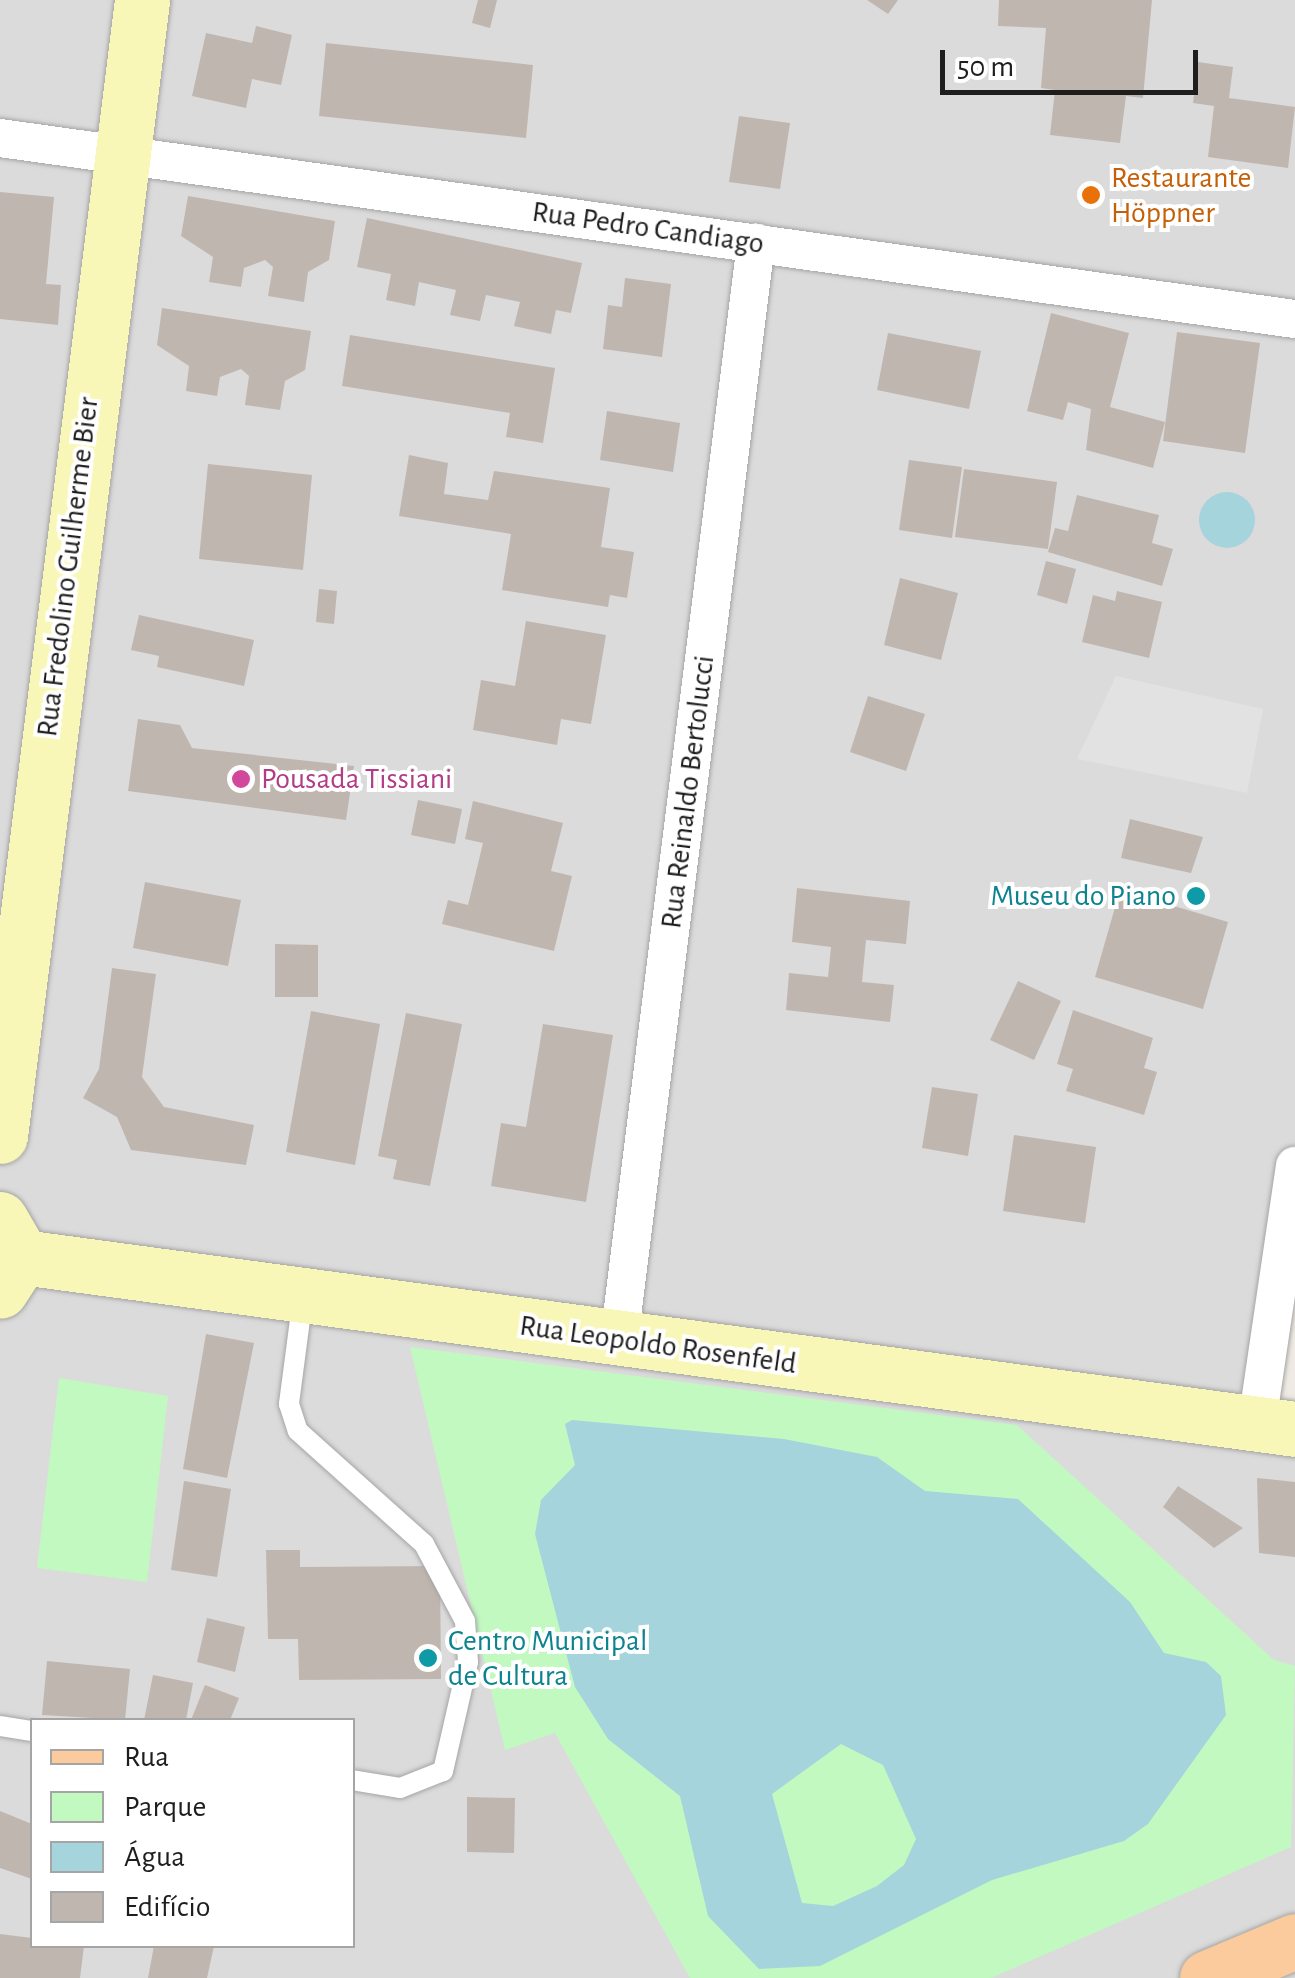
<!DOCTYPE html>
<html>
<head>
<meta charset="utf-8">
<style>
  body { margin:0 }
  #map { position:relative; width:1295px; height:1978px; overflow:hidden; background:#efebe4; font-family:"Alegreya Sans",sans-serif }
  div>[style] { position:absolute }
  .residential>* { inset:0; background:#dcdbdb }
  .park>* { inset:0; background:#c1f9c1 }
  .parking>* { inset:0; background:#e2e2e2 }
  .water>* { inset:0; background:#a5d4dd }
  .round { border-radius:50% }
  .building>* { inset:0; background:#c0b6b0 }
  .roads { filter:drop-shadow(0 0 2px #a5a5a5) drop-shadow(0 0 2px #a5a5a5) }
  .lane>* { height:20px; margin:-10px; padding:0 10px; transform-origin:10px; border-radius:10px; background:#fff }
  .street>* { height:38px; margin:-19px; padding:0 19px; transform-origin:19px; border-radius:19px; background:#fff }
  .secondary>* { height:55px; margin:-27.5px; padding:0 27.5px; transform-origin:27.5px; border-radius:27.5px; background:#f9f7b8 }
  .primary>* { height:55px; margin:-27.5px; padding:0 27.5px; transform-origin:27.5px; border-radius:27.5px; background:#fbcb9d }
  .dots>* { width:28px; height:28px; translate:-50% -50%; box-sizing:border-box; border:5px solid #fff; border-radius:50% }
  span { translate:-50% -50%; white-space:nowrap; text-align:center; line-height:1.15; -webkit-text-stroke:8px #fff; paint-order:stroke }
  .food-label { font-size:30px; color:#c56008 }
  .left { translate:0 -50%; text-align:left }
  .street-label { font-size:30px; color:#1e1e1e }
  .hotel-label { font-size:30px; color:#b23c85 }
  .culture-label { font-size:30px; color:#0d838f }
  .right { translate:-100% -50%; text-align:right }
  .legend { position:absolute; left:30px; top:1718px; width:325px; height:230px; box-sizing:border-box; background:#fff; border:2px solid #a5a5a5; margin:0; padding:12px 18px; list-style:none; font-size:30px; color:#1e1e1e }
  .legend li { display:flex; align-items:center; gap:20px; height:50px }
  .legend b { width:50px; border:2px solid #a5a5a5 }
  .scale { position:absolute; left:940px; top:50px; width:258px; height:45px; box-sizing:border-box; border:5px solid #1e1e1e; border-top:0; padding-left:12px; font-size:30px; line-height:35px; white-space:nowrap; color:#1e1e1e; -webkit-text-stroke:8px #fff; paint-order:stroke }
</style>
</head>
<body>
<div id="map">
  <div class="residential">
    <div style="clip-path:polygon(evenodd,0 0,1295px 0,1295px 1166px,1257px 1422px,1295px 1429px,1295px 1978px,0 1978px,0 0,32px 1720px,352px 1720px,352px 1946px,32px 1946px,32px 1720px)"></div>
  </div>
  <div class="park">
    <div style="clip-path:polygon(410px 1347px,1017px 1425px,1274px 1660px,1295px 1666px,1291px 1847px,991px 1978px,690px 1978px,555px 1733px,505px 1750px)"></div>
    <div style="clip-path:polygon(59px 1378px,168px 1396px,147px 1582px,37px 1568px)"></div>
  </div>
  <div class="parking">
    <div style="clip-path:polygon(1116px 676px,1263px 709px,1247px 793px,1077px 759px)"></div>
  </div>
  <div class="water">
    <div class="round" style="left:1199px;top:492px;width:56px;height:56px"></div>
    <div style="clip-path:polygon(evenodd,572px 1420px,784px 1439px,877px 1457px,925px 1491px,1018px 1499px,1130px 1602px,1164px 1653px,1206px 1662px,1221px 1676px,1226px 1715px,1148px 1824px,1124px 1841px,992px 1880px,820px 1966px,759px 1969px,708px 1916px,680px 1796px,608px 1739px,575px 1687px,535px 1534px,541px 1500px,575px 1465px,565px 1424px,572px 1420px,841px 1744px,883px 1765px,916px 1839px,904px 1865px,877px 1886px,833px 1906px,802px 1903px,772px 1794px,841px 1744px)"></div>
  </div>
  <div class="building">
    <div style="clip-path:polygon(478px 0,497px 0,490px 28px,472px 23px)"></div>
    <div style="clip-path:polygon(867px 0,898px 0,888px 14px)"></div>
    <div style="clip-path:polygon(999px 0,1152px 0,1143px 98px,1126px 96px,1120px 143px,1050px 135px,1055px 90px,1041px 88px,1046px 28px,998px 26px)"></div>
    <div style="clip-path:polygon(256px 26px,292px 35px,281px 85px,252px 79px,246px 108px,192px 96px,206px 33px,252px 43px)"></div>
    <div style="clip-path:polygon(326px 43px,533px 65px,526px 138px,319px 116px)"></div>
    <div style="clip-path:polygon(1198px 62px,1233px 67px,1229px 98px,1295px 107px,1288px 168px,1208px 157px,1214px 106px,1193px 103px)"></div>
    <div style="clip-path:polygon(739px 116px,790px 123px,780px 189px,729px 182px)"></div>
    <div style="clip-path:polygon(0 192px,54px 197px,46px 284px,61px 285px,58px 325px,0 319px)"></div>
    <div style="clip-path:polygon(188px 196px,335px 221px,329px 260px,308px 272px,304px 302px,268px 296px,273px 267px,265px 260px,244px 268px,241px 287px,209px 282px,213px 257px,181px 236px)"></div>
    <div style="clip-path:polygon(367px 218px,582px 263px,571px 313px,556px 310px,551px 334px,514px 326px,520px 302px,486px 295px,480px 321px,450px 315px,456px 290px,419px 282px,415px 306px,386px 300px,391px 274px,357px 267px)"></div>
    <div style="clip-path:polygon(625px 278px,671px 284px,662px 357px,603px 349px,608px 305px,622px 307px)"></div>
    <div style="clip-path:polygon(162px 308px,311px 331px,305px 370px,285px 381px,280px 410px,245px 405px,249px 376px,241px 369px,220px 377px,217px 396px,186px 391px,189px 366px,157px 345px)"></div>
    <div style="clip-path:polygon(1051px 313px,1129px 333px,1110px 407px,1165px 422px,1153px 468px,1086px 450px,1091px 409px,1068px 402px,1063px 420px,1027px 411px)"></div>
    <div style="clip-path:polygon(1177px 332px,1260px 343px,1245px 453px,1163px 441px)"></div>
    <div style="clip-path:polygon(888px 333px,981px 351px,969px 409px,877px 390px)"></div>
    <div style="clip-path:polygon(350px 335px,555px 368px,543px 443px,506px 437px,510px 413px,342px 386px)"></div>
    <div style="clip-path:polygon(607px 411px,680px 423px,673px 472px,600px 460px)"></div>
    <div style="clip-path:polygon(409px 455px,448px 463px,444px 494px,488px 500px,494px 471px,610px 488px,601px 547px,634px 552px,627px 598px,610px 595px,608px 607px,502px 590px,511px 534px,399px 516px)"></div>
    <div style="clip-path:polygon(909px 460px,962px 467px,952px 538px,899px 530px)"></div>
    <div style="clip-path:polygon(208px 464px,312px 475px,303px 570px,199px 559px)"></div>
    <div style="clip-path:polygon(964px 469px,1057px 482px,1048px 549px,955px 537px)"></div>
    <div style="clip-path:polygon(1077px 495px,1159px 515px,1152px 543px,1173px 549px,1162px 586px,1048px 552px,1055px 528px,1068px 531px)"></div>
    <div style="clip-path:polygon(1046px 561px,1076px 569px,1067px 604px,1037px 595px)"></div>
    <div style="clip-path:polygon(900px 578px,958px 593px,941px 660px,884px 645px)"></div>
    <div style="clip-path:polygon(319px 589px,337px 591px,334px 624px,316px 622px)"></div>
    <div style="clip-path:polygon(1117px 591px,1162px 602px,1149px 658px,1082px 642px,1093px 595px,1115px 601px)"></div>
    <div style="clip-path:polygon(139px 615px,254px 640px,244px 686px,157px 667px,159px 656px,131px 650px)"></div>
    <div style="clip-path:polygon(526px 621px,606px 635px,591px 724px,561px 719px,557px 745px,473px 730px,481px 680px,515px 686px)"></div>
    <div style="clip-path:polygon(868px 696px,925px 714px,906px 771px,850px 752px)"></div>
    <div style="clip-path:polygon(138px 719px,180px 725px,192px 748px,354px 766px,346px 820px,128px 791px)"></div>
    <div style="clip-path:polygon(418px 800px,462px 809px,455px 844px,411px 835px)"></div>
    <div style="clip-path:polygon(473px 801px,563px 823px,551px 871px,572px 876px,554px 951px,442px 924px,448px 900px,468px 905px,483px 843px,465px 839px)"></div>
    <div style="clip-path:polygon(1130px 819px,1203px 837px,1191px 873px,1121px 858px)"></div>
    <div style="clip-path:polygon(145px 882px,241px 900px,228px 966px,133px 948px)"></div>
    <div style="clip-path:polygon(797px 888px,910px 901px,906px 944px,866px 940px,862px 982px,894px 985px,890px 1022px,786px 1010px,789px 973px,828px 977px,831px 947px,792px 942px)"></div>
    <div style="clip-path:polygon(1120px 890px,1228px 922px,1203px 1009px,1095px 977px)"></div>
    <div style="clip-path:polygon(275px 944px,318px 945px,318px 997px,275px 997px)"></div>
    <div style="clip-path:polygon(112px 968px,156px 974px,142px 1077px,164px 1107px,254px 1125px,246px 1165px,131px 1150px,117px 1117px,83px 1098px,99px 1069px)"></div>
    <div style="clip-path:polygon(1018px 981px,1061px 1001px,1034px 1060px,990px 1040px)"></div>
    <div style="clip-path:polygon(1073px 1010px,1153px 1038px,1144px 1068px,1157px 1072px,1144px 1115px,1066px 1091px,1073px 1069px,1057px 1064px)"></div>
    <div style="clip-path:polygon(311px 1011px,380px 1024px,355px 1165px,286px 1152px)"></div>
    <div style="clip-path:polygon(406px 1013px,462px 1024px,430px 1186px,393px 1179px,397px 1160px,378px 1156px)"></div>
    <div style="clip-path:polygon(543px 1024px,613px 1035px,586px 1202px,491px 1186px,501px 1123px,526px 1127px)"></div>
    <div style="clip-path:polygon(932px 1087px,978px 1094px,968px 1156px,922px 1148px)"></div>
    <div style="clip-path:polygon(1014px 1135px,1096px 1147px,1085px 1223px,1003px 1211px)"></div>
    <div style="clip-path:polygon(206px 1334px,254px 1343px,227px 1478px,183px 1469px)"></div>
    <div style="clip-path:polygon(1257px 1478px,1295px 1482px,1295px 1557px,1259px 1553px)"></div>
    <div style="clip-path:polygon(184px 1481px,231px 1489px,217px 1577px,171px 1570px)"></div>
    <div style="clip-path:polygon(1178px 1486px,1243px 1528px,1214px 1548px,1163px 1507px)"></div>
    <div style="clip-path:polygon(266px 1550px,300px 1550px,300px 1567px,440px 1566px,441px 1679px,299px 1680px,298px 1639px,268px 1639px)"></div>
    <div style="clip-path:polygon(207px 1618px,245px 1627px,235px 1672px,197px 1662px)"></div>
    <div style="clip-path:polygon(47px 1661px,130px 1669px,125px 1720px,42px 1715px)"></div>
    <div style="clip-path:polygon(153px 1675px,193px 1683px,186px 1720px,144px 1720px)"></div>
    <div style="clip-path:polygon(205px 1685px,239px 1698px,230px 1720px,191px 1720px)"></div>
    <div style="clip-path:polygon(467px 1797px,515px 1798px,514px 1853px,467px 1852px)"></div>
    <div style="clip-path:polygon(0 1811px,32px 1824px,32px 1879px,0 1868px)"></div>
    <div style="clip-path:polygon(0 1934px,32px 1938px,32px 1946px,84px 1946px,80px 1978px,0 1978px)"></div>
    <div style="clip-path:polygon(154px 1946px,214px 1946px,207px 1978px,148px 1978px)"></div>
  </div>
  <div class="roads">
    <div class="lane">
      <div style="left:303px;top:1297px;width:108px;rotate:97.5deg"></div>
      <div style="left:289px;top:1404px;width:28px;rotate:72deg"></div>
      <div style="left:298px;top:1431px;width:169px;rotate:41.9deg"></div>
      <div style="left:424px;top:1544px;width:87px;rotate:62deg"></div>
      <div style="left:465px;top:1621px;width:41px;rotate:85.8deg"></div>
      <div style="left:468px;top:1662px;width:112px;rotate:102.9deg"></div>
      <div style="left:443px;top:1771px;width:46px;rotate:158.4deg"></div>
      <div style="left:400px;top:1788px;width:49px;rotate:-170.5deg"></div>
      <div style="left:0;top:1726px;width:32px;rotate:9deg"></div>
    </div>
    <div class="street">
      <div style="left:0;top:138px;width:1308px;rotate:7.96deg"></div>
      <div style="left:619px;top:1340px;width:1106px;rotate:-82.88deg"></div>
      <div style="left:1257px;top:1423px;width:260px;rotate:-81.6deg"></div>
    </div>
    <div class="secondary">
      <div style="left:0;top:1136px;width:1145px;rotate:-82.87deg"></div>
      <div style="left:0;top:1219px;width:44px;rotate:59.9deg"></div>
      <div style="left:22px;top:1257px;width:40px;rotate:122.9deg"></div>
      <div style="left:22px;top:1257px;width:1285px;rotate:7.69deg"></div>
    </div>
    <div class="primary">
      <div style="left:1207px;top:1978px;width:95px;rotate:-22.8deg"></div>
    </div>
  </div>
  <div class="dots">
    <div style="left:1091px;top:195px;background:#e8710a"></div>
    <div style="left:241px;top:779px;background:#d1479c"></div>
    <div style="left:1196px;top:896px;background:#0f9aa8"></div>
    <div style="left:428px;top:1658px;background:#0f9aa8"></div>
  </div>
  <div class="food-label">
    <span class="left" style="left:1111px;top:195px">Restaurante<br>Höppner</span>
  </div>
  <div class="street-label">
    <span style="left:648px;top:228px;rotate:8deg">Rua Pedro Candiago</span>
    <span style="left:68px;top:567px;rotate:-83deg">Rua Fredolino Guilherme Bier</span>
    <span style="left:688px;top:792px;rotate:-83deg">Rua Reinaldo Bertolucci</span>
    <span style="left:658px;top:1345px;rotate:8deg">Rua Leopoldo Rosenfeld</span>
  </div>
  <div class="hotel-label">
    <span class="left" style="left:261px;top:779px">Pousada Tissiani</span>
  </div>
  <div class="culture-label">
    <span class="right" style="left:1176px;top:896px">Museu do Piano</span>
    <span class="left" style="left:448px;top:1658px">Centro Municipal<br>de Cultura</span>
  </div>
  <ul class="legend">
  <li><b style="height:12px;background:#fbcb9d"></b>Rua</li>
  <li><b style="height:28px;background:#c1f9c1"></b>Parque</li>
  <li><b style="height:28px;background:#a5d4dd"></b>Água</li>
  <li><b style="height:28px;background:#c0b6b0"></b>Edifício</li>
  </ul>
  <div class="scale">50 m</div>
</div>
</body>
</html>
